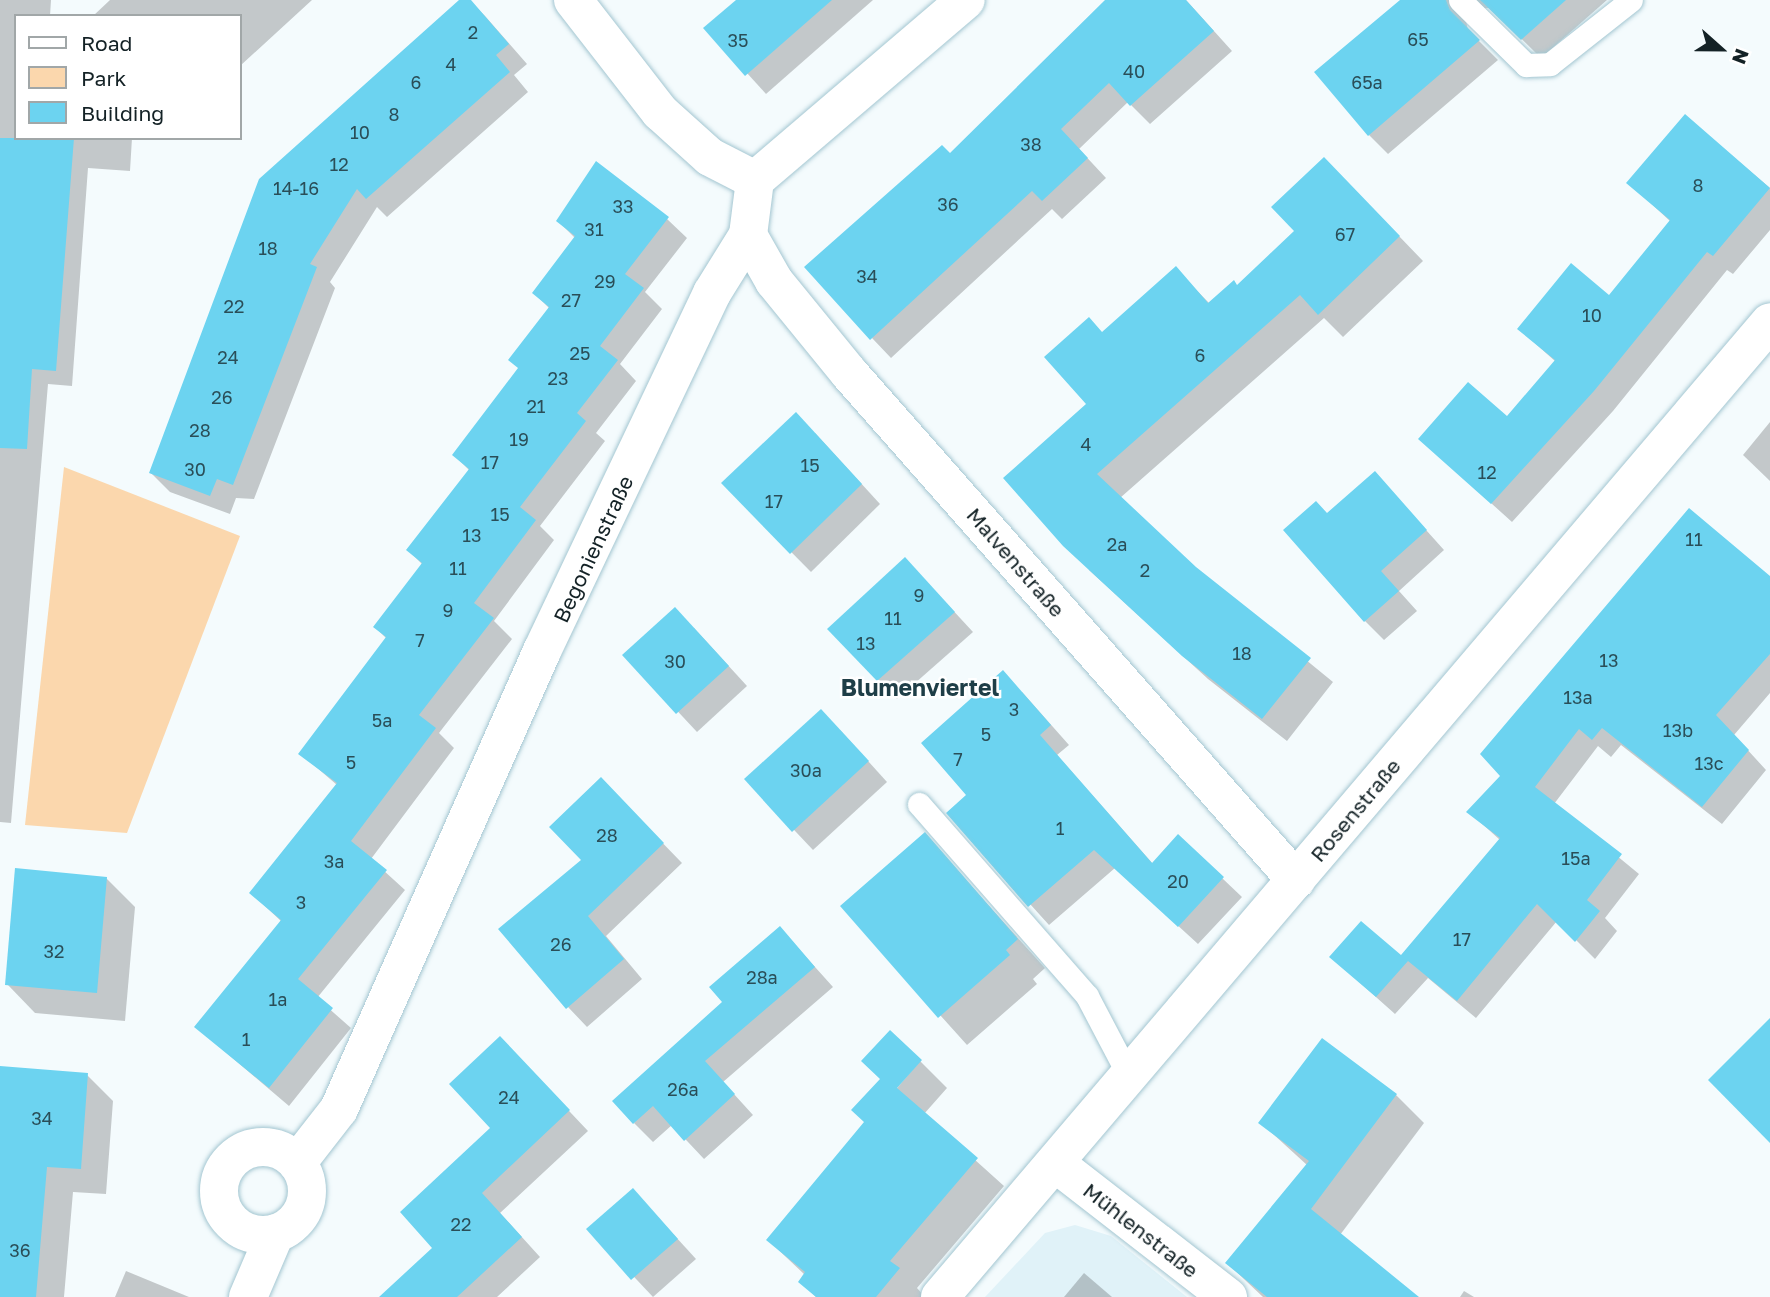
<!DOCTYPE html>
<html>
<head>
<meta charset="utf-8">
<style>
  body { margin:0 }
  #map { position:relative; width:1770px; height:1297px; overflow:hidden; background:#f4fbfd; font-family:"Golos Text",sans-serif }
  div>[style] { position:absolute }
  .built>* { inset:0; background:#e0f2f8 }
  .green>* { inset:0; background:#fbd7ad }
  .shadow>* { inset:0; background:#0003 }
  .building>* { inset:0; background:#6cd3f0 }
  .roads { filter:drop-shadow(0 0 2px #a3c6d1) drop-shadow(0 0 2px #a3c6d1) }
  .lane>* { height:23px; margin:-11.5px; padding:0 11.5px; transform-origin:11.5px; border-radius:11.5px; background:#fff }
  .street>* { height:38px; margin:-19px; padding:0 19px; transform-origin:19px; border-radius:19px; background:#fff }
  .street>.ring { margin:-19px; padding:0; box-sizing:content-box; background:none; border:38px solid #fff; border-radius:50% }
  span { translate:-50% -50%; white-space:nowrap; text-align:center; line-height:1.15; -webkit-text-stroke:5px #fff; paint-order:stroke }
  .number-label { font-size:18px; color:#2a4e58 }
  .number-label span { -webkit-text-stroke-width:0 }
  .street-label { font-size:21px; color:#142226 }
  .neighbourhood-label { font-size:23px; color:#1f3e47; font-weight:700 }
  .legend { position:absolute; left:14px; top:14px; width:228px; height:126px; box-sizing:border-box; background:#fff; border:2px solid #a1a7a8; margin:0; padding:9px 12px; list-style:none; font-size:21px; color:#142226 }
  .legend li { display:flex; align-items:center; gap:14px; height:35px }
  .legend b { width:35px; border:2px solid #a1a7a8 }
  .north { position:absolute; left:1686px; top:14px; width:70px; height:70px; -webkit-text-stroke:5px #fff; paint-order:stroke; rotate:111deg; font-size:19px; font-weight:700; line-height:28px; text-align:center; color:#142226 }
  .north::after { content:''; display:block; margin:auto; width:24px; height:32px; background:#142226; clip-path:polygon(50% 0,100% 100%,50% 72%,0 100%) }
</style>
</head>
<body>
<div id="map">
  <div class="built">
    <div style="clip-path:polygon(1075px 1225px,1111px 1236px,1187px 1297px,985px 1297px,1045px 1233px)"></div>
  </div>
  <div class="green">
    <div style="clip-path:polygon(64px 467px,240px 536px,127px 833px,25px 825px)"></div>
  </div>
  <div class="shadow">
    <div style="clip-path:polygon(0 0,51px 0,50px 16px,16px 16px,16px 138px,132px 138px,130px 171px,88px 168px,72px 386px,48px 384px,11px 823px,0 822px)"></div>
    <div style="clip-path:polygon(110px 0,312px 0,240px 66px,240px 16px,93px 16px)"></div>
    <div style="clip-path:polygon(462px 0,469px 0,485px 16px,527px 64px,514px 75px,528px 92px,387px 217px,377px 207px,330px 282px,335px 288px,254px 499px,236px 498px,230px 514px,170px 492px,151px 473px)"></div>
    <div style="clip-path:polygon(738px 0,873px 0,766px 94px,706px 28px)"></div>
    <div style="clip-path:polygon(1108px 0,1186px 0,1232px 51px,1150px 124px,1128px 102px,1079px 149px,1106px 178px,1062px 219px,1052px 209px,891px 358px,872px 338px,950px 156px)"></div>
    <div style="clip-path:polygon(1402px 0,1607px 0,1541px 58px,1490px 8px,1470px 8px,1465px 17px,1468px 30px,1498px 60px,1388px 154px,1369px 135px)"></div>
    <div style="clip-path:polygon(1685px 116px,1770px 188px,1770px 230px,1733px 274px,1727px 270px,1613px 411px,1512px 522px,1420px 439px,1507px 419px,1556px 362px,1519px 329px,1609px 297px,1671px 222px,1629px 183px)"></div>
    <div style="clip-path:polygon(1347px 182px,1423px 261px,1343px 337px,1324px 318px,1120px 498px,1195px 569px,1333px 682px,1287px 741px,1208px 679px,1089px 570px,1088px 405px,1103px 334px,1176px 269px,1210px 304px,1238px 287px)"></div>
    <div style="clip-path:polygon(667px 219px,687px 238px,645px 292px,662px 309px,620px 364px,636px 381px,596px 433px,605px 441px,540px 526px,554px 540px,494px 621px,512px 639px,439px 733px,454px 748px,371px 859px,405px 890px,317px 998px,351px 1028px,289px 1106px,196px 1027px,282px 922px,251px 893px,337px 785px,301px 754px,387px 639px,375px 627px,423px 565px,408px 550px,470px 471px,454px 455px,520px 369px,550px 309px,534px 293px,575px 238px,558px 221px)"></div>
    <div style="clip-path:polygon(1770px 422px,1770px 481px,1743px 455px)"></div>
    <div style="clip-path:polygon(815px 433px,880px 504px,811px 572px,723px 483px)"></div>
    <div style="clip-path:polygon(1375px 473px,1444px 550px,1399px 591px,1417px 611px,1384px 640px,1365px 621px,1327px 515px)"></div>
    <div style="clip-path:polygon(1770px 578px,1770px 693px,1734px 735px,1766px 770px,1722px 824px,1621px 745px,1611px 757px,1598px 746px,1554px 804px,1639px 874px,1605px 918px,1617px 931px,1595px 959px,1557px 921px,1476px 1018px,1428px 978px,1395px 1014px,1331px 957px,1402px 957px,1500px 840px,1469px 812px)"></div>
    <div style="clip-path:polygon(924px 579px,973px 632px,897px 699px,829px 629px)"></div>
    <div style="clip-path:polygon(694px 628px,747px 686px,697px 732px,625px 655px)"></div>
    <div style="clip-path:polygon(1022px 692px,1069px 745px,1057px 755px,1153px 864px,1222px 878px,1242px 897px,1198px 944px,1115px 868px,1049px 925px,948px 813px,969px 795px)"></div>
    <div style="clip-path:polygon(840px 730px,887px 782px,813px 850px,746px 779px)"></div>
    <div style="clip-path:polygon(620px 799px,682px 863px,606px 936px,642px 979px,587px 1027px,568px 1007px,583px 860px)"></div>
    <div style="clip-path:polygon(924px 834px,1045px 968px,1033px 979px,1037px 984px,967px 1045px,842px 906px)"></div>
    <div style="clip-path:polygon(106px 878px,135px 907px,125px 1021px,35px 1013px,7px 984px)"></div>
    <div style="clip-path:polygon(780px 928px,833px 987px,723px 1082px,753px 1115px,704px 1159px,672px 1125px,653px 1142px,634px 1123px)"></div>
    <div style="clip-path:polygon(519px 1058px,588px 1131px,500px 1213px,540px 1257px,497px 1297px,381px 1297px,434px 1248px,493px 1128px)"></div>
    <div style="clip-path:polygon(920px 1061px,947px 1088px,924px 1114px,1004px 1186px,917px 1288px,925px 1297px,816px 1297px,800px 1281px,805px 1275px,768px 1240px)"></div>
    <div style="clip-path:polygon(0 1068px,87px 1075px,113px 1101px,106px 1194px,73px 1192px,64px 1297px,0 1297px)"></div>
    <div style="clip-path:polygon(1396px 1095px,1424px 1123px,1340px 1235px,1416px 1297px,1263px 1297px,1227px 1263px,1307px 1165px,1261px 1123px)"></div>
    <div style="clip-path:polygon(633px 1190px,696px 1259px,653px 1297px,589px 1229px)"></div>
    <div style="clip-path:polygon(126px 1271px,189px 1297px,115px 1297px)"></div>
    <div style="clip-path:polygon(1084px 1273px,1112px 1297px,1064px 1297px)"></div>
    <div style="clip-path:polygon(1464px 1291px,1474px 1297px,1460px 1297px)"></div>
  </div>
  <div class="building">
    <div style="clip-path:polygon(459px 0,471px 0,509px 44px,496px 55px,510px 72px,366px 199px,357px 189px,310px 264px,317px 267px,233px 485px,217px 479px,210px 496px,149px 473px,259px 179px)"></div>
    <div style="clip-path:polygon(736px 0,832px 0,745px 76px,703px 28px)"></div>
    <div style="clip-path:polygon(1105px 0,1186px 0,1214px 31px,1130px 106px,1109px 83px,1061px 129px,1088px 158px,1042px 201px,1032px 191px,870px 340px,804px 267px,942px 145px,950px 153px)"></div>
    <div style="clip-path:polygon(1400px 0,1446px 0,1450px 10px,1480px 40px,1368px 136px,1314px 72px)"></div>
    <div style="clip-path:polygon(1480px 0,1566px 0,1521px 40px)"></div>
    <div style="clip-path:polygon(1685px 114px,1770px 188px,1713px 256px,1707px 252px,1594px 391px,1491px 504px,1418px 439px,1468px 382px,1507px 416px,1555px 360px,1517px 329px,1571px 263px,1609px 295px,1670px 220px,1626px 183px)"></div>
    <div style="clip-path:polygon(0 138px,74px 138px,56px 371px,32px 369px,27px 449px,0 448px)"></div>
    <div style="clip-path:polygon(1324px 157px,1400px 236px,1318px 315px,1300px 295px,1097px 474px,1196px 567px,1311px 658px,1262px 719px,1182px 656px,1063px 546px,1003px 478px,1086px 404px,1044px 357px,1089px 317px,1102px 332px,1176px 266px,1208px 303px,1234px 280px,1237px 285px,1294px 231px,1271px 207px)"></div>
    <div style="clip-path:polygon(596px 161px,669px 217px,625px 274px,644px 288px,600px 346px,618px 360px,577px 413px,586px 421px,520px 507px,536px 520px,474px 603px,494px 618px,419px 715px,436px 728px,351px 841px,387px 870px,298px 979px,333px 1008px,269px 1088px,194px 1027px,281px 920px,249px 893px,337px 783px,298px 754px,386px 637px,373px 627px,422px 563px,406px 550px,469px 469px,452px 455px,518px 368px,508px 360px,549px 307px,532px 293px,575px 236px,556px 221px)"></div>
    <div style="clip-path:polygon(796px 412px,862px 484px,790px 554px,721px 483px)"></div>
    <div style="clip-path:polygon(1375px 471px,1427px 530px,1381px 571px,1399px 591px,1364px 622px,1283px 530px,1316px 501px,1327px 513px)"></div>
    <div style="clip-path:polygon(1689px 508px,1770px 576px,1770px 654px,1716px 715px,1749px 750px,1702px 807px,1602px 728px,1592px 740px,1579px 729px,1535px 787px,1622px 854px,1587px 900px,1600px 911px,1575px 942px,1537px 904px,1457px 1001px,1408px 961px,1376px 997px,1329px 957px,1361px 921px,1401px 955px,1500px 838px,1466px 812px,1500px 776px,1480px 754px)"></div>
    <div style="clip-path:polygon(905px 557px,955px 612px,877px 681px,827px 629px)"></div>
    <div style="clip-path:polygon(675px 607px,729px 666px,676px 714px,622px 655px)"></div>
    <div style="clip-path:polygon(1003px 670px,1051px 725px,1040px 735px,1152px 863px,1178px 834px,1224px 877px,1178px 927px,1094px 850px,1028px 907px,946px 813px,966px 795px,921px 743px)"></div>
    <div style="clip-path:polygon(821px 709px,869px 761px,792px 832px,744px 779px)"></div>
    <div style="clip-path:polygon(601px 777px,664px 843px,588px 916px,624px 959px,566px 1009px,498px 929px,581px 860px,549px 827px)"></div>
    <div style="clip-path:polygon(925px 832px,1018px 939px,1006px 950px,1010px 955px,938px 1018px,840px 906px)"></div>
    <div style="clip-path:polygon(15px 868px,107px 877px,97px 993px,5px 985px)"></div>
    <div style="clip-path:polygon(780px 926px,815px 967px,705px 1061px,735px 1094px,684px 1141px,653px 1106px,633px 1124px,612px 1101px,722px 1002px,709px 987px)"></div>
    <div style="clip-path:polygon(1770px 1018px,1770px 1143px,1708px 1080px)"></div>
    <div style="clip-path:polygon(890px 1030px,922px 1060px,897px 1088px,978px 1158px,890px 1261px,900px 1268px,876px 1297px,816px 1297px,798px 1282px,805px 1272px,766px 1240px,864px 1122px,851px 1110px,880px 1079px,861px 1061px)"></div>
    <div style="clip-path:polygon(500px 1036px,570px 1110px,482px 1193px,522px 1237px,457px 1297px,379px 1297px,432px 1248px,400px 1212px,490px 1128px,449px 1084px)"></div>
    <div style="clip-path:polygon(1322px 1038px,1397px 1094px,1311px 1209px,1419px 1297px,1267px 1297px,1225px 1263px,1309px 1161px,1258px 1123px)"></div>
    <div style="clip-path:polygon(0 1066px,88px 1073px,81px 1169px,47px 1167px,36px 1297px,0 1297px)"></div>
    <div style="clip-path:polygon(633px 1188px,678px 1239px,631px 1280px,586px 1229px)"></div>
  </div>
  <div class="roads">
    <div class="lane">
      <div style="left:1460px;top:0;width:93px;rotate:44.6deg"></div>
      <div style="left:1526px;top:65px;width:24px;rotate:-2deg"></div>
      <div style="left:1550px;top:64px;width:103px;rotate:-38.3deg"></div>
      <div style="left:919px;top:804px;width:255px;rotate:48.8deg"></div>
      <div style="left:1087px;top:996px;width:88px;rotate:62.3deg"></div>
    </div>
    <div class="street">
      <div style="left:573px;top:0;width:142px;rotate:52.2deg"></div>
      <div style="left:660px;top:112px;width:67px;rotate:42deg"></div>
      <div style="left:710px;top:157px;width:51px;rotate:27.1deg"></div>
      <div style="left:748px;top:235px;width:53px;rotate:60.5deg"></div>
      <div style="left:774px;top:281px;width:119px;rotate:50.8deg"></div>
      <div style="left:849px;top:373px;width:676px;rotate:48.6deg"></div>
      <div class="ring" style="left:219px;top:1147px;width:50px;height:50px"></div>
      <div style="left:297px;top:1163px;width:68px;rotate:-52.1deg"></div>
      <div style="left:339px;top:1109px;width:501px;rotate:-66.1deg"></div>
      <div style="left:542px;top:651px;width:396px;rotate:-64.6deg"></div>
      <div style="left:712px;top:293px;width:68px;rotate:-58.2deg"></div>
      <div style="left:748px;top:235px;width:55px;rotate:-82.7deg"></div>
      <div style="left:755px;top:180px;width:277px;rotate:-40.5deg"></div>
      <div style="left:1055px;top:1163px;width:219px;rotate:37.8deg"></div>
      <div style="left:248px;top:1297px;width:69px;rotate:-66.8deg"></div>
      <div style="left:940px;top:1297px;width:1280px;rotate:-49.59deg"></div>
    </div>
  </div>
  <div class="number-label">
    <span style="left:473px;top:32px">2</span>
    <span style="left:1418px;top:39px">65</span>
    <span style="left:738px;top:40px">35</span>
    <span style="left:451px;top:64px">4</span>
    <span style="left:1134px;top:71px">40</span>
    <span style="left:416px;top:82px">6</span>
    <span style="left:1367px;top:82px">65a</span>
    <span style="left:394px;top:114px">8</span>
    <span style="left:360px;top:132px">10</span>
    <span style="left:1031px;top:144px">38</span>
    <span style="left:339px;top:164px">12</span>
    <span style="left:1698px;top:185px">8</span>
    <span style="left:296px;top:188px">14-16</span>
    <span style="left:948px;top:204px">36</span>
    <span style="left:623px;top:206px">33</span>
    <span style="left:594px;top:229px">31</span>
    <span style="left:1345px;top:234px">67</span>
    <span style="left:268px;top:248px">18</span>
    <span style="left:867px;top:276px">34</span>
    <span style="left:605px;top:281px">29</span>
    <span style="left:571px;top:300px">27</span>
    <span style="left:234px;top:306px">22</span>
    <span style="left:1592px;top:315px">10</span>
    <span style="left:580px;top:353px">25</span>
    <span style="left:1200px;top:355px">6</span>
    <span style="left:228px;top:357px">24</span>
    <span style="left:558px;top:378px">23</span>
    <span style="left:222px;top:397px">26</span>
    <span style="left:536px;top:406px">21</span>
    <span style="left:200px;top:430px">28</span>
    <span style="left:519px;top:439px">19</span>
    <span style="left:1086px;top:444px">4</span>
    <span style="left:490px;top:462px">17</span>
    <span style="left:810px;top:465px">15</span>
    <span style="left:195px;top:469px">30</span>
    <span style="left:1487px;top:472px">12</span>
    <span style="left:774px;top:501px">17</span>
    <span style="left:500px;top:514px">15</span>
    <span style="left:472px;top:535px">13</span>
    <span style="left:1694px;top:539px">11</span>
    <span style="left:1117px;top:544px">2a</span>
    <span style="left:458px;top:568px">11</span>
    <span style="left:1145px;top:570px">2</span>
    <span style="left:919px;top:595px">9</span>
    <span style="left:448px;top:610px">9</span>
    <span style="left:893px;top:618px">11</span>
    <span style="left:420px;top:640px">7</span>
    <span style="left:866px;top:643px">13</span>
    <span style="left:1242px;top:653px">18</span>
    <span style="left:1609px;top:660px">13</span>
    <span style="left:675px;top:661px">30</span>
    <span style="left:1578px;top:697px">13a</span>
    <span style="left:1014px;top:709px">3</span>
    <span style="left:382px;top:720px">5a</span>
    <span style="left:1678px;top:730px">13b</span>
    <span style="left:986px;top:734px">5</span>
    <span style="left:958px;top:759px">7</span>
    <span style="left:351px;top:762px">5</span>
    <span style="left:1709px;top:763px">13c</span>
    <span style="left:806px;top:770px">30a</span>
    <span style="left:1060px;top:828px">1</span>
    <span style="left:607px;top:835px">28</span>
    <span style="left:1576px;top:858px">15a</span>
    <span style="left:334px;top:861px">3a</span>
    <span style="left:1178px;top:881px">20</span>
    <span style="left:301px;top:902px">3</span>
    <span style="left:1462px;top:939px">17</span>
    <span style="left:561px;top:944px">26</span>
    <span style="left:54px;top:951px">32</span>
    <span style="left:762px;top:977px">28a</span>
    <span style="left:278px;top:999px">1a</span>
    <span style="left:246px;top:1039px">1</span>
    <span style="left:683px;top:1089px">26a</span>
    <span style="left:509px;top:1097px">24</span>
    <span style="left:42px;top:1118px">34</span>
    <span style="left:461px;top:1224px">22</span>
    <span style="left:20px;top:1250px">36</span>
  </div>
  <div class="street-label">
    <span style="left:593px;top:549px;rotate:-65deg">Begonienstraße</span>
    <span style="left:1016px;top:562px;rotate:49deg">Malvenstraße</span>
    <span style="left:1355px;top:810px;rotate:-50deg">Rosenstraße</span>
    <span style="left:1141px;top:1230px;rotate:38deg">Mühlenstraße</span>
  </div>
  <div class="neighbourhood-label">
    <span style="left:920px;top:687px">Blumenviertel</span>
  </div>
  <ul class="legend">
  <li><b style="height:9px;background:#fff"></b>Road</li>
  <li><b style="height:19px;background:#fbd7ad"></b>Park</li>
  <li><b style="height:19px;background:#6cd3f0"></b>Building</li>
  </ul>
  <div class="north">N</div>
</div>
</body>
</html>
